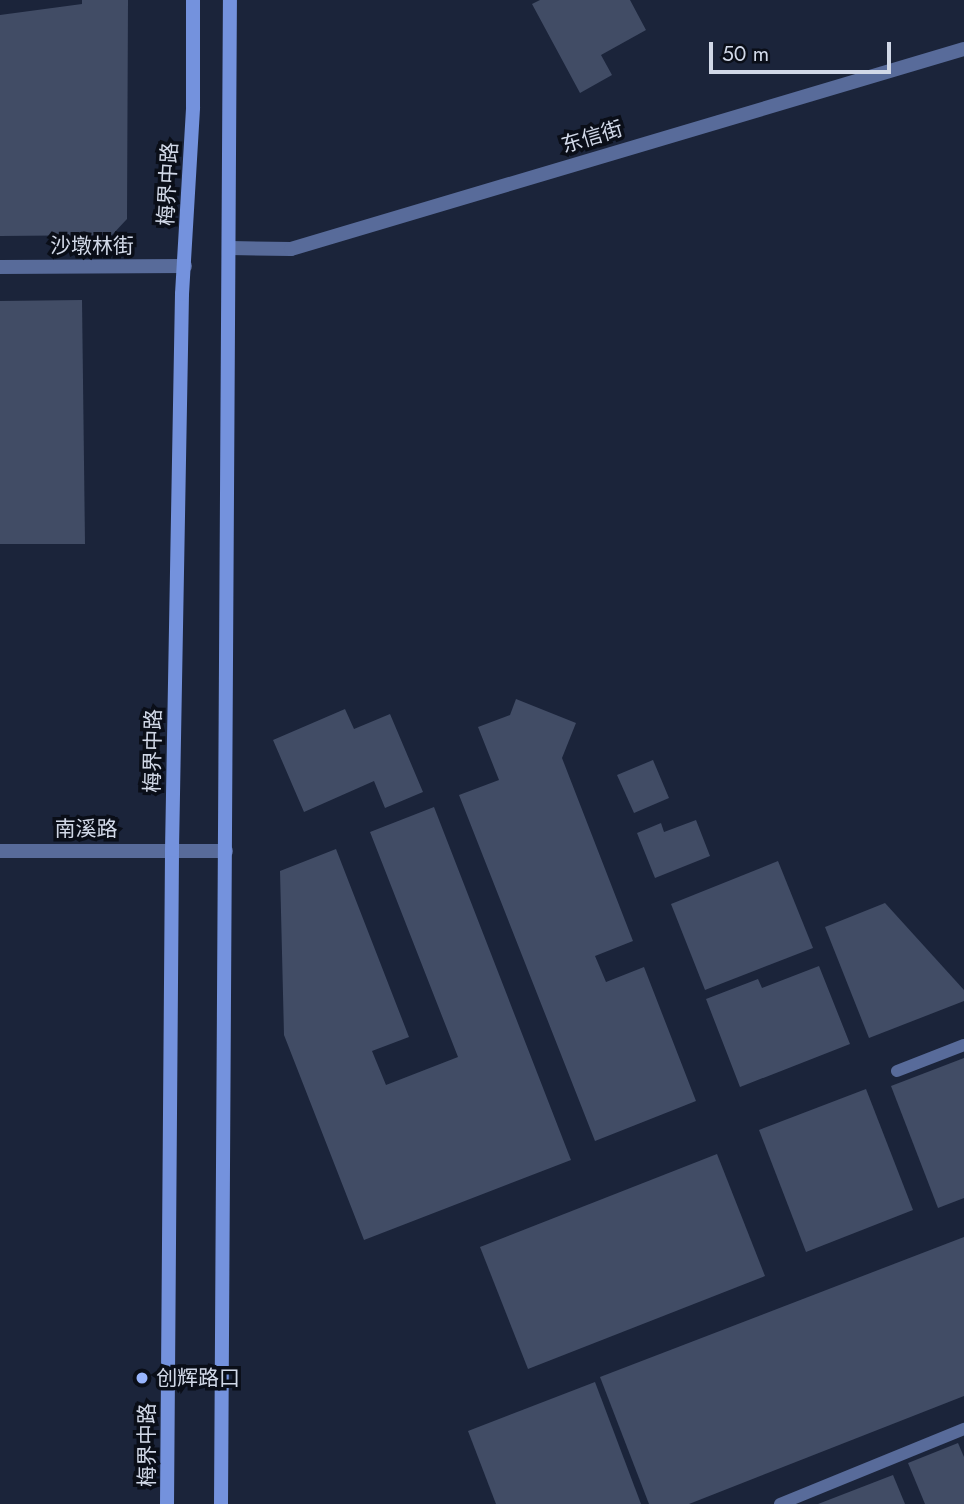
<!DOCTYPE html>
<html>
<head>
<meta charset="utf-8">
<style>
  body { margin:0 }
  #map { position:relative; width:964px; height:1504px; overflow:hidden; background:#1b243a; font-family:Jost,"Noto Sans SC",sans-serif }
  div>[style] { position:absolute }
  .building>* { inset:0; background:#414c65 }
  .service>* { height:12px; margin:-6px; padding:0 6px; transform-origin:6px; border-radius:6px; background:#586b9a }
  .minor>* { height:14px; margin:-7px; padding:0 7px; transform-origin:7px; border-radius:7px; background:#586b9a }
  .secondary>* { height:14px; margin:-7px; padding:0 7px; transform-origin:7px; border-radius:7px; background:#7492dd }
  .dots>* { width:19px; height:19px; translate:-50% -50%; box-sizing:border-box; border:4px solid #0a0e18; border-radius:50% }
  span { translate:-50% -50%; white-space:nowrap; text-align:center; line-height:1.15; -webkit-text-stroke:7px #0a0e18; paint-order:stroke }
  .street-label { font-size:21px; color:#d1d8e7 }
  .poi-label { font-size:21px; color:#d1d8e7 }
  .left { translate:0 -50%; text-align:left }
  .scale { position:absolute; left:709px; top:42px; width:182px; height:32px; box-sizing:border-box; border:4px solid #d1d8e7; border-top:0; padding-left:9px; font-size:21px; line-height:24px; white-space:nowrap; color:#d1d8e7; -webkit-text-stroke:5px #0a0e18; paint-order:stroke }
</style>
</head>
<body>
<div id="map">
  <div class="building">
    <div style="clip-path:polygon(82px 0,128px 0,127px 219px,112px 235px,0 236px,0 15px,82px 4px)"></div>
    <div style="clip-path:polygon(540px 0,630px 0,646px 30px,601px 55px,612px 75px,580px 93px,532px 4px)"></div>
    <div style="clip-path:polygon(82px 300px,85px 544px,0 544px,0 301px)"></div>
    <div style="clip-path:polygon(516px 699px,576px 723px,562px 758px,633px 941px,595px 956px,606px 982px,644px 967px,696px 1101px,595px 1141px,459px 795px,499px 780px,478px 727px,510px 715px)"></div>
    <div style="clip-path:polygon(345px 709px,354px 729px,390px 714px,423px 792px,385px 808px,374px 781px,304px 812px,273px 740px)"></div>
    <div style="clip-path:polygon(653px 760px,669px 798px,634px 813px,617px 775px)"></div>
    <div style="clip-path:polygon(434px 807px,571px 1160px,364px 1240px,284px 1035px,280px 871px,336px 849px,409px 1037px,372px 1051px,386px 1085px,458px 1057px,370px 832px)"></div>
    <div style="clip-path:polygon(696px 820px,710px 856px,655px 878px,637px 833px,661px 823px,664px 832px)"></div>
    <div style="clip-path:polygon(778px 861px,813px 948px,705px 990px,671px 904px)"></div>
    <div style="clip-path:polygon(885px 903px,964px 990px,964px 1001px,869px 1038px,825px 927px)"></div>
    <div style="clip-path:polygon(819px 966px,850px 1044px,740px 1087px,706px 999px,758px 979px,762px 988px)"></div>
    <div style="clip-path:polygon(964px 1058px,964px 1198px,938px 1208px,891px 1086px)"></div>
    <div style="clip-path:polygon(866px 1089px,913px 1210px,806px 1252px,759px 1130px)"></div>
    <div style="clip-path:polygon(717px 1154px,765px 1276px,528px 1369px,480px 1247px)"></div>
    <div style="clip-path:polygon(964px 1237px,964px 1396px,689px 1504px,649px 1504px,600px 1377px)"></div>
    <div style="clip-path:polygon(595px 1382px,641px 1504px,496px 1504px,468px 1431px)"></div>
    <div style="clip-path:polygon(958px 1443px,964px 1457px,964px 1504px,925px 1504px,908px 1463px)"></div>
    <div style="clip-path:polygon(893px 1475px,905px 1504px,818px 1504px)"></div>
  </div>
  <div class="service">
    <div style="left:897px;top:1071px;width:72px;rotate:-21.2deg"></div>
    <div style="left:780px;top:1504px;width:199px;rotate:-22.2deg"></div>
  </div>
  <div class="minor">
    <div style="left:230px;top:248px;width:61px;rotate:0.9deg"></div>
    <div style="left:291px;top:249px;width:702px;rotate:-16.55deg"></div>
    <div style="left:0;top:267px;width:185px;rotate:-0.3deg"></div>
    <div style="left:0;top:851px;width:226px"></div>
  </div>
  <div class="secondary">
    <div style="left:167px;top:1504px;width:654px;rotate:-89.56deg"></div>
    <div style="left:172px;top:850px;width:556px;rotate:-88.97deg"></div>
    <div style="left:182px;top:294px;width:187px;rotate:-86.6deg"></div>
    <div style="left:193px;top:107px;width:107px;rotate:-90deg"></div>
    <div style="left:221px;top:1504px;width:1504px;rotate:-89.66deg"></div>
  </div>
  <div class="dots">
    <div style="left:142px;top:1378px;background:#98b5fd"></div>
  </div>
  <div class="street-label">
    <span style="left:592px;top:137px;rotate:-17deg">东信街</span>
    <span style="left:168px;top:184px;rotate:-87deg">梅界中路</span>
    <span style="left:92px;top:246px">沙墩林街</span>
    <span style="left:153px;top:751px;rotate:-89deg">梅界中路</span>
    <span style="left:86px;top:829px">南溪路</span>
    <span style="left:147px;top:1445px;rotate:-90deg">梅界中路</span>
  </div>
  <div class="poi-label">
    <span class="left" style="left:156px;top:1378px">创辉路口</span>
  </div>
  <div class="scale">50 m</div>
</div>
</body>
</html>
